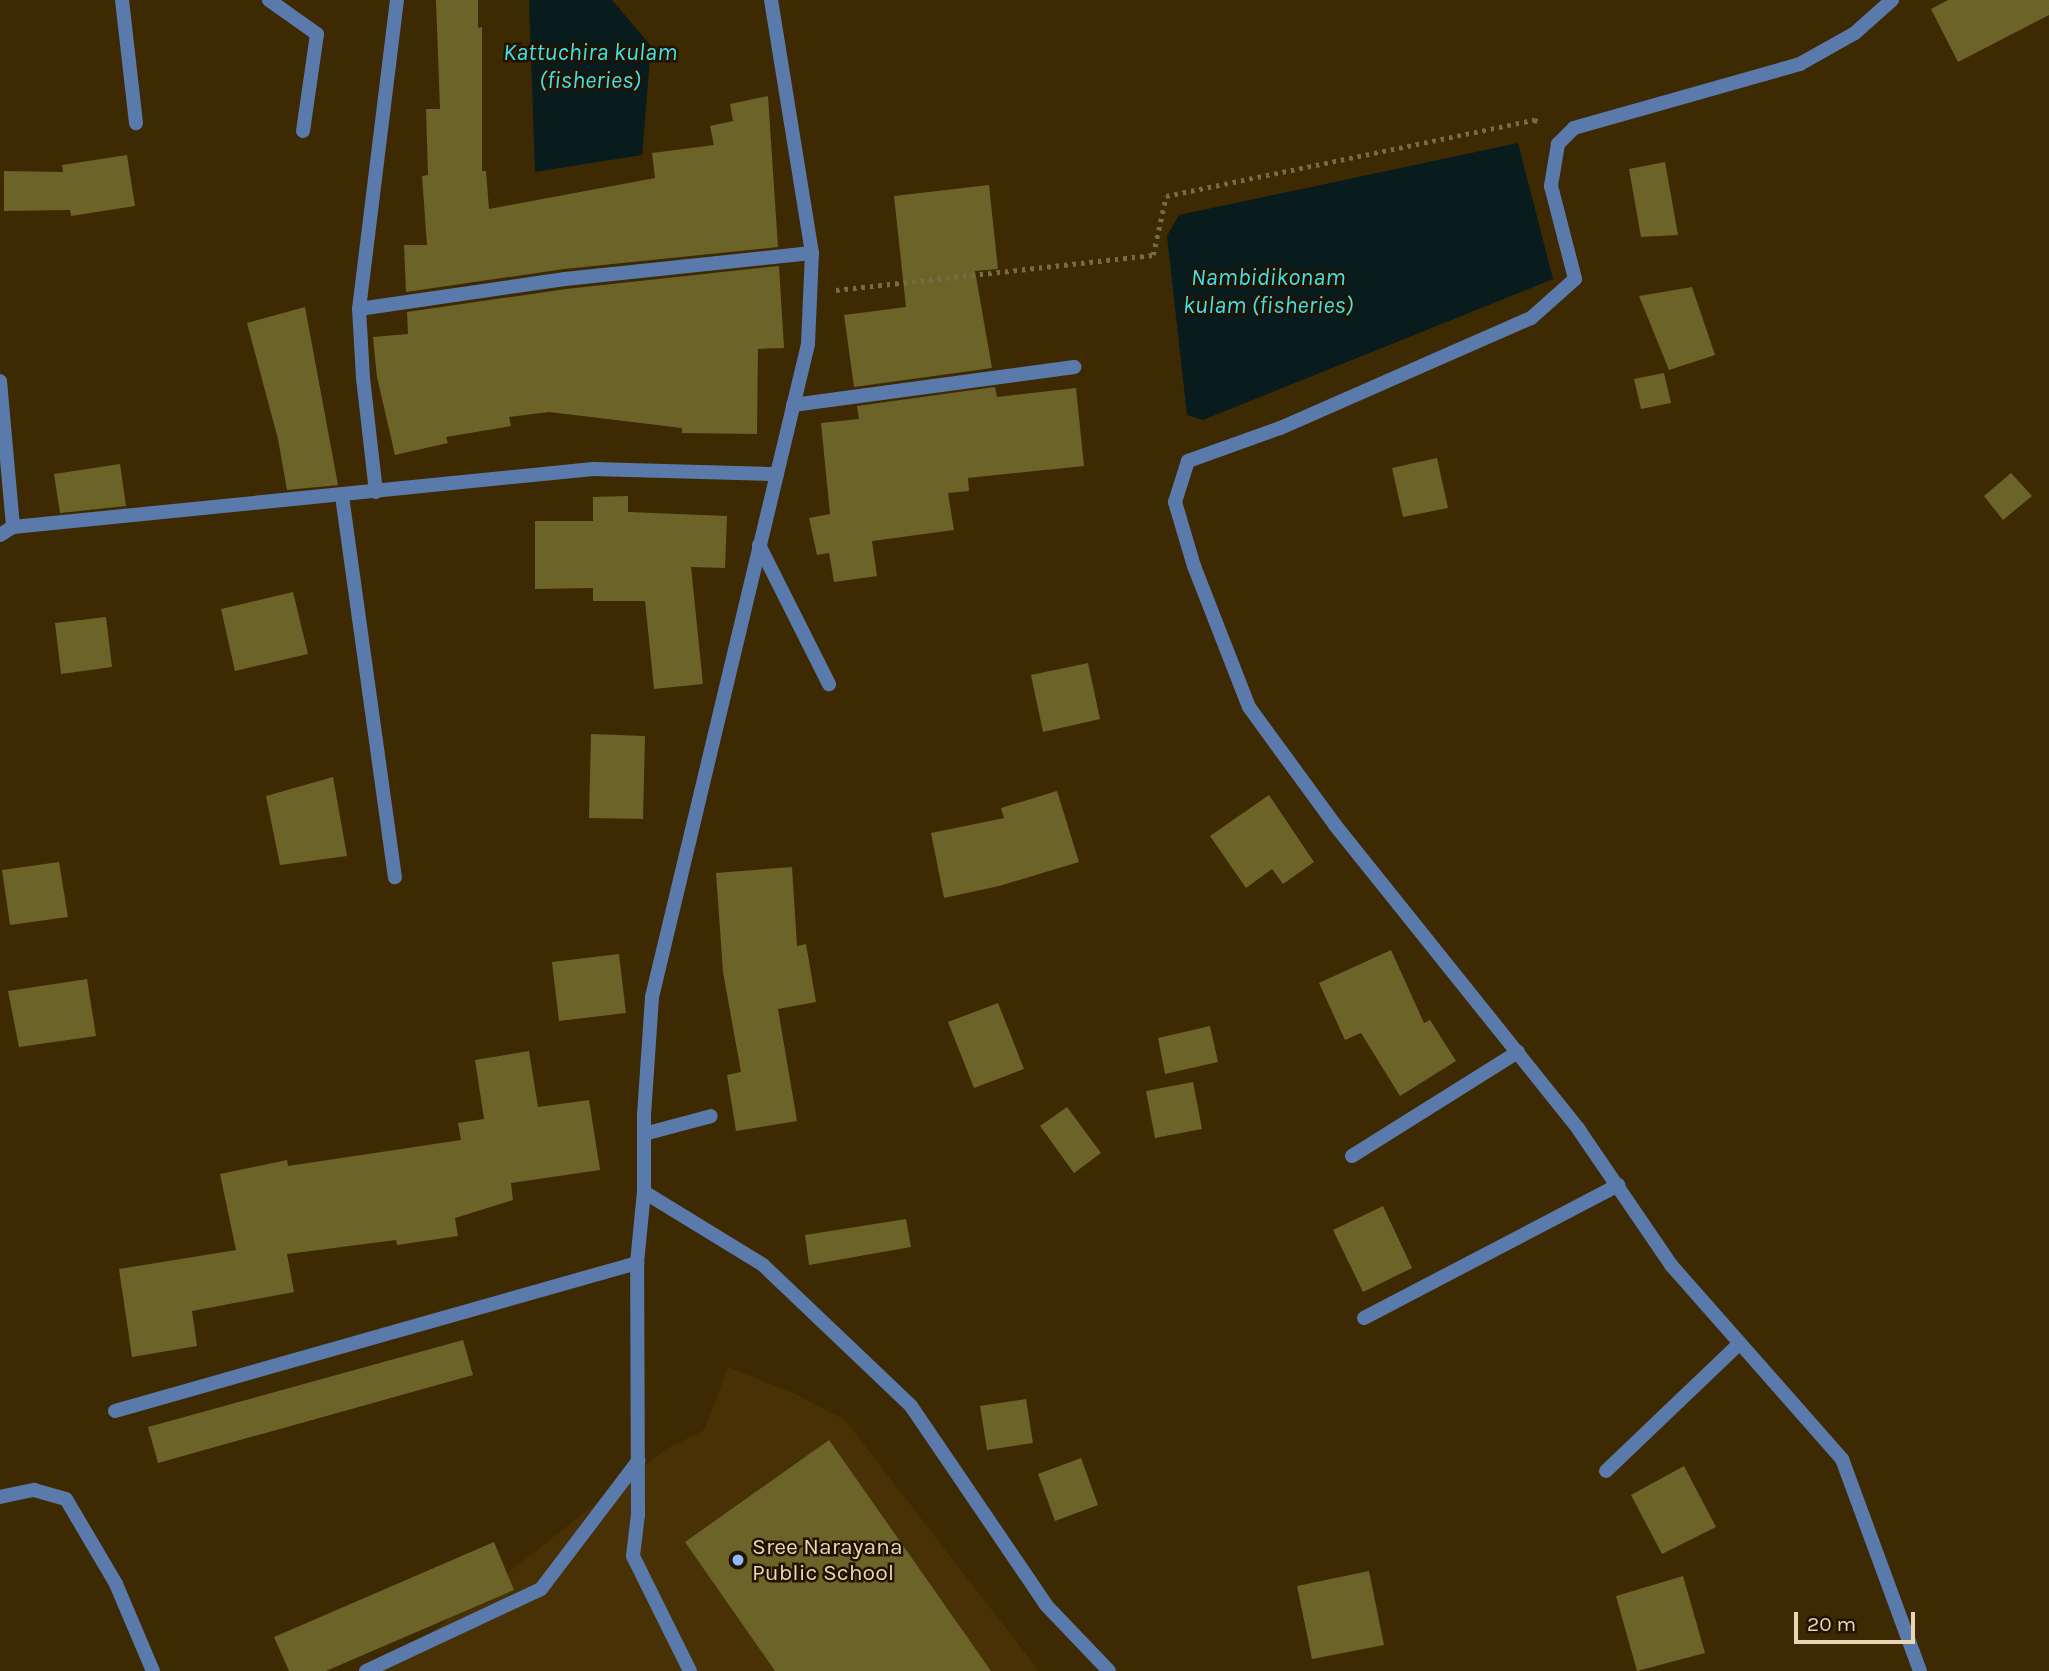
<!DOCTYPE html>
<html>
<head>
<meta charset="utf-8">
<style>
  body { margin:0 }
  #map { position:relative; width:2049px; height:1671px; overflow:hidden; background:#3d2a03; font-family:Karla,sans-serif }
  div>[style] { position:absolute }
  .built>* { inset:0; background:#473105 }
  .water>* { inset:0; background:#081c1d }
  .building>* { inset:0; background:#6c6329 }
  .path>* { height:4.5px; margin-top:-2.25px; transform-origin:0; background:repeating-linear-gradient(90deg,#7c6944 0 3.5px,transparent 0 8.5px) }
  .lane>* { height:14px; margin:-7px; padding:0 7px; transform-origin:7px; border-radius:7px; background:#5b7aac }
  .street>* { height:14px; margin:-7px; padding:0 7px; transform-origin:7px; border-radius:7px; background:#5b7aac }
  .dots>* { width:19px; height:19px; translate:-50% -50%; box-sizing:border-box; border:4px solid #211300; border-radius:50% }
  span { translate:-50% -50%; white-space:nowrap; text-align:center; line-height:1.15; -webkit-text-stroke:5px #211300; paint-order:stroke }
  .poi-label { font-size:23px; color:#e9d5b4 }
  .left { translate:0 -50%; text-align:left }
  .water-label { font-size:24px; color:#3fe1ea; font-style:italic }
  .scale { position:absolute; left:1794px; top:1612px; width:121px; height:32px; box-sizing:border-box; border:4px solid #e9d5b4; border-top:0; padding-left:9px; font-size:21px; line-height:24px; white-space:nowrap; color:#e9d5b4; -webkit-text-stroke:5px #211300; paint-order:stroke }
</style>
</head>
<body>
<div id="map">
  <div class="built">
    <div style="clip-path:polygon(728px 1367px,791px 1392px,845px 1420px,1039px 1671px,382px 1671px,666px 1449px,704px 1430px)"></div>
  </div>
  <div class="water">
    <div style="clip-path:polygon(529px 0,612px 0,651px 46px,642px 155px,535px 172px)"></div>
    <div style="clip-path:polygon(1518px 143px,1553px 279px,1203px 420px,1187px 415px,1167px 236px,1179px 215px)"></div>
  </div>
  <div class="building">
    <div style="clip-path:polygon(436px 0,478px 0,478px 28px,482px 27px,482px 171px,486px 171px,489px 209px,655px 178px,652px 153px,714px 145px,710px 126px,733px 121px,730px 104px,768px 96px,778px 247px,564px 269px,406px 292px,404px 245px,427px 245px,422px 176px,428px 175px,426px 109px,440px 109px)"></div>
    <div style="clip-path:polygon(1948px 0,2049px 0,2049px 15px,1958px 62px,1931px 9px)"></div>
    <div style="clip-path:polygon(127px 155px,135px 206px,71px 216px,70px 210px,4px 211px,4px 171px,63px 172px,62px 165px)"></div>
    <div style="clip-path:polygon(1665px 162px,1678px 235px,1641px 237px,1629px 169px)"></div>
    <div style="clip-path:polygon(989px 185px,998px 269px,975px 271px,992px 368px,854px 387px,844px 315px,906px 307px,894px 196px)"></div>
    <div style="clip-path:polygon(779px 266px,784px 348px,758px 349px,757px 434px,682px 433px,682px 428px,549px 412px,509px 417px,511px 426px,446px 437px,448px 443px,395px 455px,377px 377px,373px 337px,408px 334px,407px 312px,566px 289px)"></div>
    <div style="clip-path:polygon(1692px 287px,1715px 355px,1669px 370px,1639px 296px)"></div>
    <div style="clip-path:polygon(305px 307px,338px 485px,287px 490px,278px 439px,247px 323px)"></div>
    <div style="clip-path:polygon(1664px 373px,1671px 403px,1641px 409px,1634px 379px)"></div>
    <div style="clip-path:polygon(995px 387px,997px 397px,1076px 388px,1084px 466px,968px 478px,969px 491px,948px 493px,954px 530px,872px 541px,877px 576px,834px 582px,829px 553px,817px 555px,809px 518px,830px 514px,821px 423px,859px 419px,857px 406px)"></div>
    <div style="clip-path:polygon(1437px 458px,1448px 508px,1403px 517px,1392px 468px)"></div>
    <div style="clip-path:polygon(120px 464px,126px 506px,60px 513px,54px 474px)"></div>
    <div style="clip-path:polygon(2011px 473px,2032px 496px,2003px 520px,1984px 496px)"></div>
    <div style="clip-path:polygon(628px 496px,628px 512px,727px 516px,725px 568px,691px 567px,703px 684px,654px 689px,645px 601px,593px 601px,593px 588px,535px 589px,535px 521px,593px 521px,593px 497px)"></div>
    <div style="clip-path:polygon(293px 592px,308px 654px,235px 671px,221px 609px)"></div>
    <div style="clip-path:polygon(106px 617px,112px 667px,61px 674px,55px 623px)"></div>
    <div style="clip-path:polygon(1088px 663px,1100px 719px,1043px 732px,1031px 675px)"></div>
    <div style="clip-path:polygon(591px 734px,645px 736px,643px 819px,589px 818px)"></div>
    <div style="clip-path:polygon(333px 777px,347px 856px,280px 865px,266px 796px)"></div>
    <div style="clip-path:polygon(1057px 791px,1079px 862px,999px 886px,944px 898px,931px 833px,1004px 818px,1001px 808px)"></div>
    <div style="clip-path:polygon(1269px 795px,1314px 862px,1283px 884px,1272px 869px,1246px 888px,1210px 836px)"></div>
    <div style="clip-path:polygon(59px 862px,68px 917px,10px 925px,2px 870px)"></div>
    <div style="clip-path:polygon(792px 867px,797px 946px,806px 944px,816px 1002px,778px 1009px,797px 1121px,736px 1131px,727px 1075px,741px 1072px,723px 972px,716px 873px)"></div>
    <div style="clip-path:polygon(1391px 950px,1424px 1023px,1430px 1020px,1456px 1061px,1400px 1096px,1361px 1033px,1345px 1040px,1319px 983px)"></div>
    <div style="clip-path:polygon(619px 954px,626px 1013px,559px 1021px,552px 962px)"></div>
    <div style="clip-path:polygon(87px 979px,96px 1036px,19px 1047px,8px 991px)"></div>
    <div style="clip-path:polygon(998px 1003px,1024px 1069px,974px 1088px,948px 1022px)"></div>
    <div style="clip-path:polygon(1210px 1026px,1218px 1062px,1165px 1074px,1158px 1038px)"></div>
    <div style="clip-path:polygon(529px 1051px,538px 1107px,589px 1100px,600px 1170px,511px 1183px,513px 1200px,455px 1218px,458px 1236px,397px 1245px,396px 1240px,287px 1254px,294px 1292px,192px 1311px,197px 1346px,132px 1357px,119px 1269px,236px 1250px,220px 1174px,287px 1160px,288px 1166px,461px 1140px,458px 1123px,484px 1119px,475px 1060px)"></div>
    <div style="clip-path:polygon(1193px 1082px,1202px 1129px,1155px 1138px,1146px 1091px)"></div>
    <div style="clip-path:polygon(1067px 1107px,1101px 1153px,1074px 1173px,1040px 1126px)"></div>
    <div style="clip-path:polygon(1383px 1206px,1412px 1268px,1363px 1292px,1333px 1230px)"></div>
    <div style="clip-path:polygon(906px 1219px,911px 1247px,809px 1265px,805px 1235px)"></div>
    <div style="clip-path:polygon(463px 1340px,473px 1375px,158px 1463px,148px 1427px)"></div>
    <div style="clip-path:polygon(1026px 1399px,1033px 1443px,987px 1450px,980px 1406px)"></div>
    <div style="clip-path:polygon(829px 1440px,991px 1671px,775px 1671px,685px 1542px)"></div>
    <div style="clip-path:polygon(1081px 1458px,1098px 1505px,1055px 1521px,1038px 1474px)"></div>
    <div style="clip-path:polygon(1684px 1466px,1716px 1527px,1662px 1554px,1631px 1495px)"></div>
    <div style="clip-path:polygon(494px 1542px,514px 1590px,326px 1671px,289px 1671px,274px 1637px)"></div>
    <div style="clip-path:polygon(1369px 1571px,1384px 1645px,1312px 1659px,1297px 1586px)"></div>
    <div style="clip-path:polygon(1683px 1576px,1705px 1653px,1637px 1671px,1616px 1596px)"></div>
  </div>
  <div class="path">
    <div style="left:836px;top:290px;width:319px;rotate:-6.3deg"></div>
    <div style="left:1153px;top:255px;width:60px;rotate:-77.6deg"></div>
    <div style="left:1166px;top:196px;width:376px;rotate:-11.7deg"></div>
    <div style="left:1534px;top:120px;width:8px;rotate:14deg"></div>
  </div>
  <div class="lane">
    <div style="left:115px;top:1411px;width:543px;rotate:-15.83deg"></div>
  </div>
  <div class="street">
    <div style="left:122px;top:0;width:124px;rotate:83.5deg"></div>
    <div style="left:269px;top:0;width:59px;rotate:35.3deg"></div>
    <div style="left:317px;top:34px;width:98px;rotate:98.2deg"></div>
    <div style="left:1892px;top:0;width:50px;rotate:138.3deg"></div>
    <div style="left:1855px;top:33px;width:63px;rotate:150.6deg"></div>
    <div style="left:1800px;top:64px;width:235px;rotate:164.2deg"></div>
    <div style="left:1574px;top:128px;width:23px;rotate:135deg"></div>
    <div style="left:1558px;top:144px;width:43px;rotate:99.5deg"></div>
    <div style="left:1551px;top:186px;width:96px;rotate:75.5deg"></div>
    <div style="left:1575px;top:279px;width:59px;rotate:138.4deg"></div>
    <div style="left:1531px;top:318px;width:274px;rotate:156.3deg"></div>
    <div style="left:1280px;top:428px;width:98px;rotate:160.3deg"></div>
    <div style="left:1188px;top:461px;width:43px;rotate:107.6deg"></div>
    <div style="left:1175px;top:502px;width:67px;rotate:73.5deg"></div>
    <div style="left:1194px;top:566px;width:151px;rotate:68.7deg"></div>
    <div style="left:1249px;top:707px;width:146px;rotate:53.9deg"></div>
    <div style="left:1335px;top:825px;width:391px;rotate:51.3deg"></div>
    <div style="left:1579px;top:1130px;width:163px;rotate:55.7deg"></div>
    <div style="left:1671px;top:1265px;width:259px;rotate:48.6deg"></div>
    <div style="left:1842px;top:1459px;width:226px;rotate:69.8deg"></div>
    <div style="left:359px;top:309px;width:208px;rotate:-8.3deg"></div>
    <div style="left:565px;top:279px;width:248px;rotate:-6deg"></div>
    <div style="left:0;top:381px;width:147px;rotate:84.9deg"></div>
    <div style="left:793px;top:405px;width:284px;rotate:-7.7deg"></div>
    <div style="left:376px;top:492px;width:115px;rotate:-96.5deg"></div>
    <div style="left:363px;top:378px;width:69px;rotate:-93.3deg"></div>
    <div style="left:359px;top:309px;width:311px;rotate:-83deg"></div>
    <div style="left:342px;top:496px;width:385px;rotate:82.1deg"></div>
    <div style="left:0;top:535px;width:15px;rotate:-32deg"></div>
    <div style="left:13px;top:527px;width:583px;rotate:-5.71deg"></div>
    <div style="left:593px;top:469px;width:184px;rotate:1.6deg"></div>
    <div style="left:759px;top:545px;width:156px;rotate:63.3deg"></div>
    <div style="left:644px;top:1134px;width:69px;rotate:-15deg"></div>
    <div style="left:1352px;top:1156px;width:196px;rotate:-32.1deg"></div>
    <div style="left:644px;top:1192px;width:140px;rotate:31.5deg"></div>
    <div style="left:763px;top:1265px;width:204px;rotate:43.6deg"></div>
    <div style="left:911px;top:1406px;width:240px;rotate:55.8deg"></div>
    <div style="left:1046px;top:1605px;width:91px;rotate:46.3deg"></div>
    <div style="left:1364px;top:1318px;width:287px;rotate:-27.6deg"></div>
    <div style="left:1606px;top:1471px;width:185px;rotate:-43.7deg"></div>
    <div style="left:0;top:1497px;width:35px;rotate:-12deg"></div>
    <div style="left:34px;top:1490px;width:33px;rotate:16deg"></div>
    <div style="left:66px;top:1499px;width:99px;rotate:59.5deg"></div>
    <div style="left:116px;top:1584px;width:95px;rotate:67deg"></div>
    <div style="left:366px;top:1671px;width:193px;rotate:-25.1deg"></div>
    <div style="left:541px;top:1589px;width:161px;rotate:-52.8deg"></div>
    <div style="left:690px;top:1671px;width:128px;rotate:-116.4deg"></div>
    <div style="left:633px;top:1556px;width:42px;rotate:-83.2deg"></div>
    <div style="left:638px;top:1514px;width:251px;rotate:-90.2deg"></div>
    <div style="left:637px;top:1263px;width:71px;rotate:-84.4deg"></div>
    <div style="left:644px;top:1192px;width:77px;rotate:-90deg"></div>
    <div style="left:644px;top:1115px;width:118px;rotate:-86.1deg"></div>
    <div style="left:652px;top:997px;width:671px;rotate:-76.56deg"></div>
    <div style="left:808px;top:344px;width:91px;rotate:-87.5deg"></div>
    <div style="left:812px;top:253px;width:256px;rotate:-99.2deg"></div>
  </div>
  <div class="dots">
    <div style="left:738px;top:1560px;background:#8fb8fd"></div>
  </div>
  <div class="poi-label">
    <span class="left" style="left:752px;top:1560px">Sree Narayana<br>Public School</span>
  </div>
  <div class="water-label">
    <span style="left:590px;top:67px">Kattuchira kulam<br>(fisheries)</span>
    <span style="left:1268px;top:292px">Nambidikonam<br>kulam (fisheries)</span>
  </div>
  <div class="scale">20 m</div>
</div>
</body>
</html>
